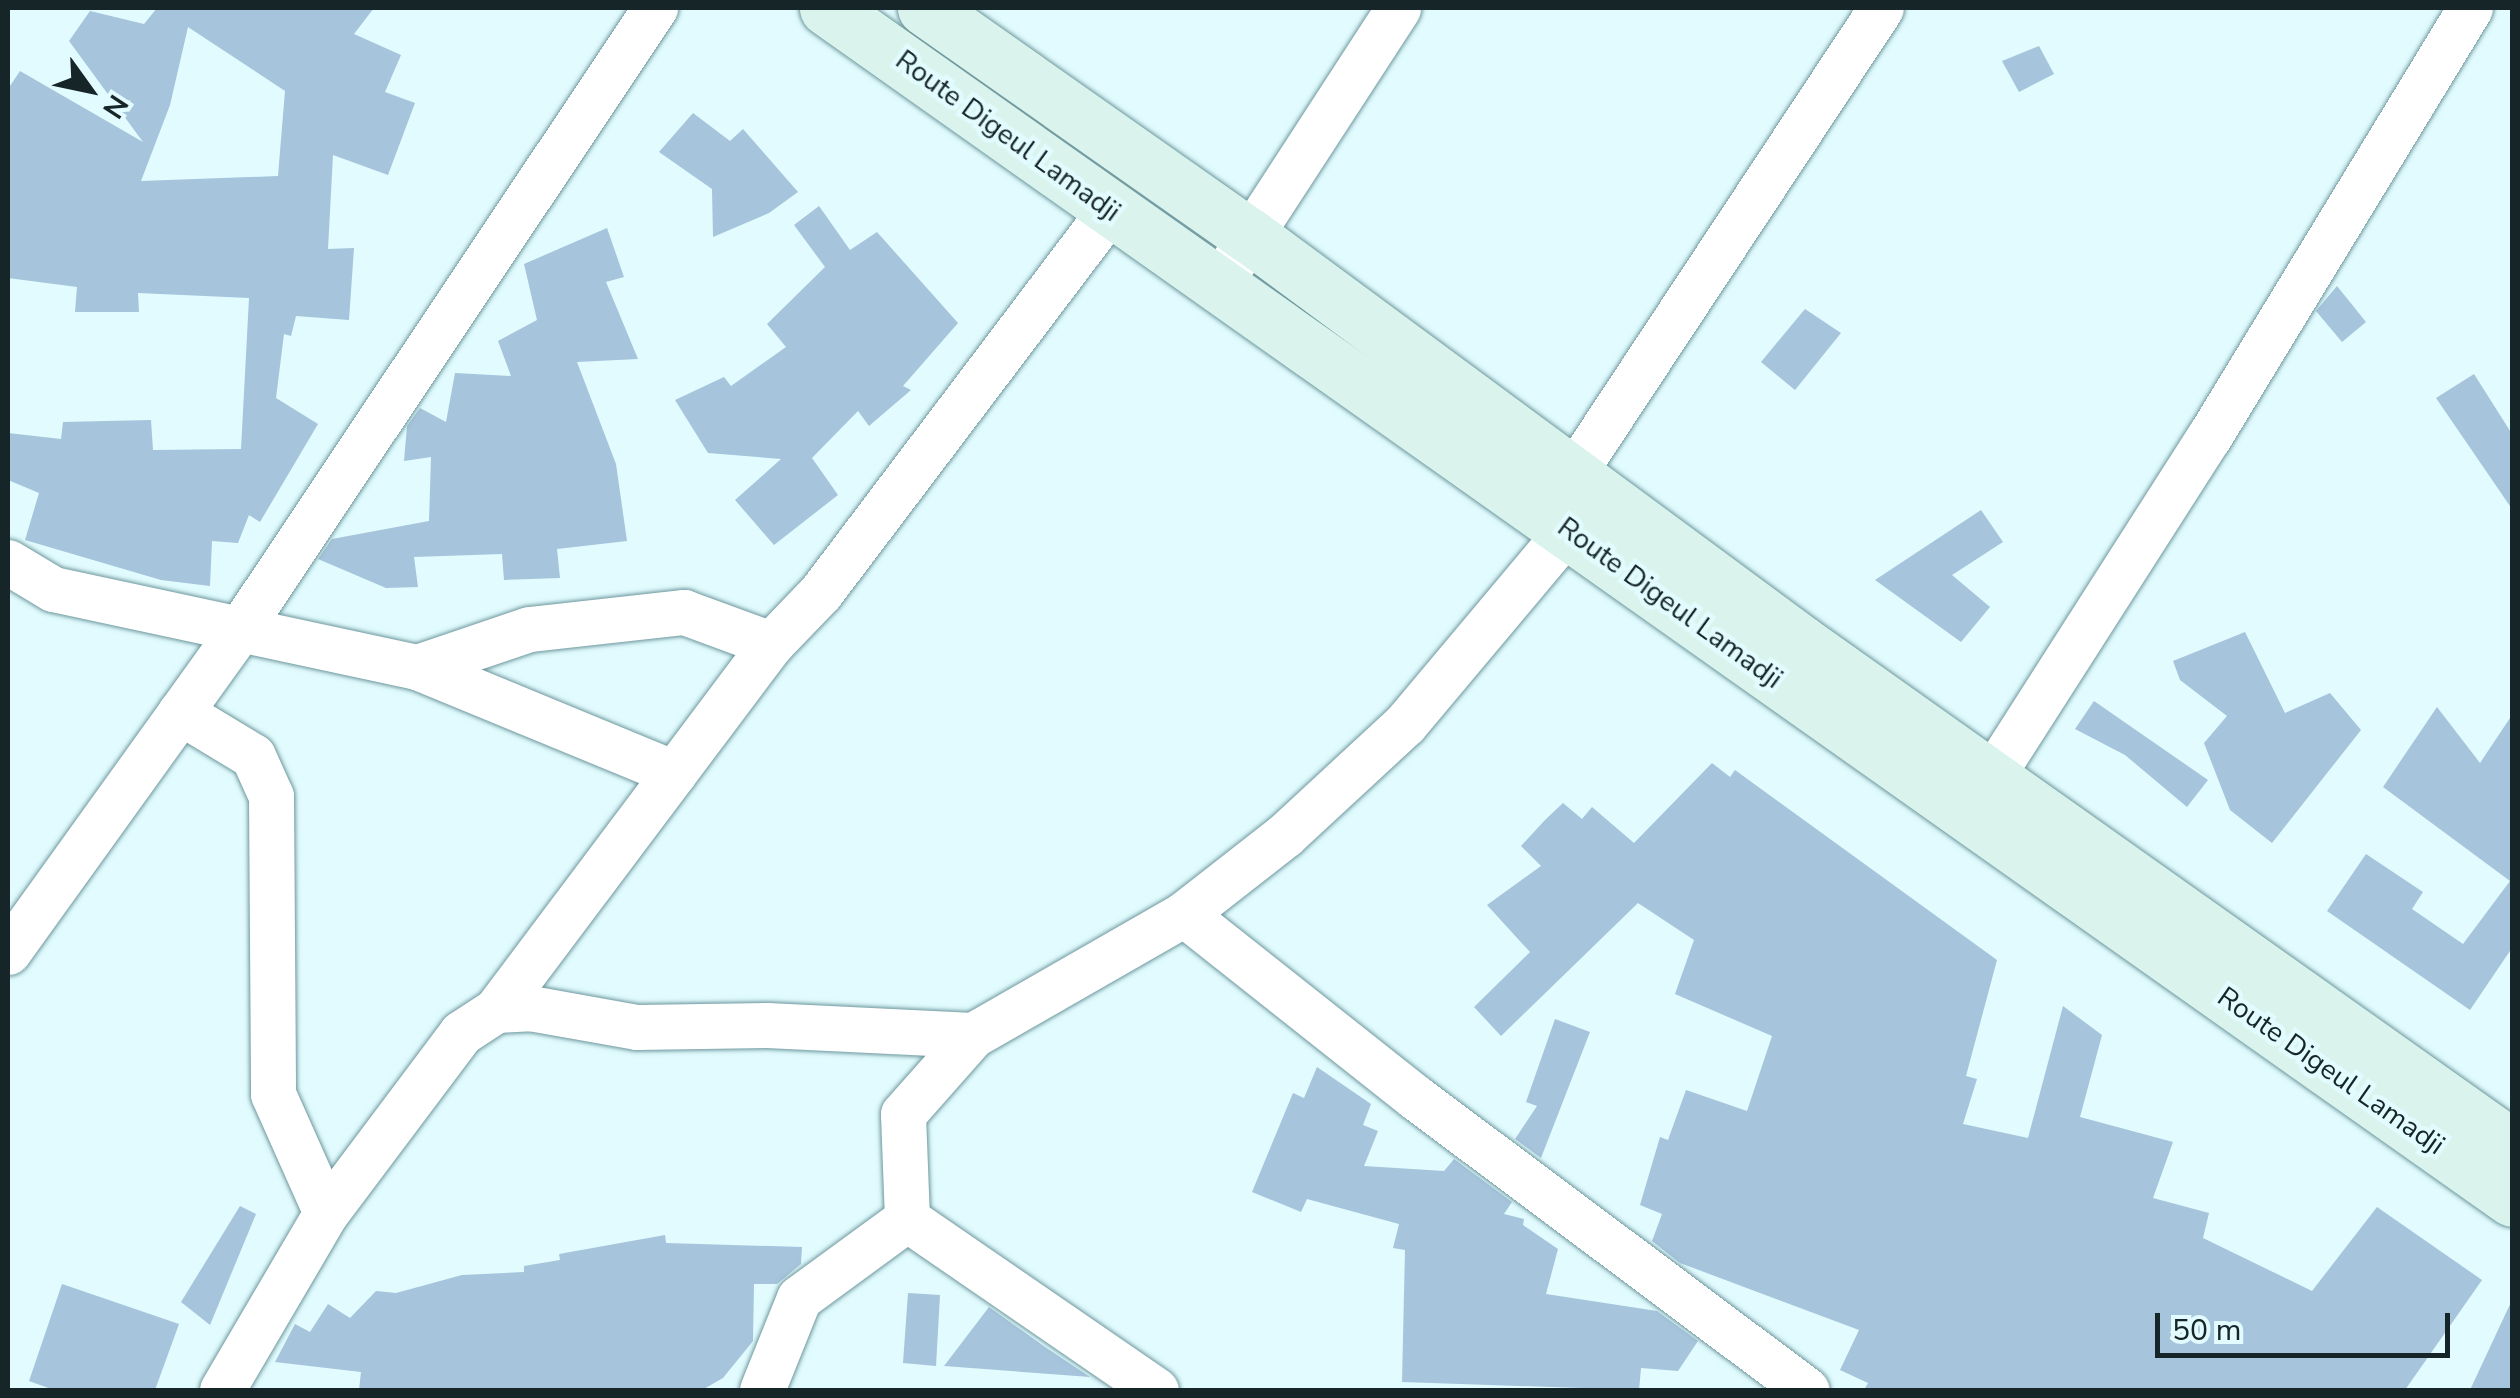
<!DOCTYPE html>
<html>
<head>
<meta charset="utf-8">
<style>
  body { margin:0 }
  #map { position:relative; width:2520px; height:1398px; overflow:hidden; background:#e1fbfe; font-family:"Nunito Sans",sans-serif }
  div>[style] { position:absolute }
  .building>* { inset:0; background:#a6c4db }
  .roads { filter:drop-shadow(0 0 2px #6d979d) drop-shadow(0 0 2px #6d979d) }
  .minor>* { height:45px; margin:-22.5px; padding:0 22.5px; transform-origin:22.5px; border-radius:22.5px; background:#fff }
  .secondary>* { height:55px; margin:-27.5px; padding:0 27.5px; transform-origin:27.5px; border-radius:27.5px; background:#daf4ed }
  span { translate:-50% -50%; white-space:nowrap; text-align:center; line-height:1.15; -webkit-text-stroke:9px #e1fbfe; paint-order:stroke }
  .street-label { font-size:28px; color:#152528 }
  .frame { position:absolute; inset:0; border:10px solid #152528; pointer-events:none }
  .north { position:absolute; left:40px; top:40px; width:100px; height:100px; -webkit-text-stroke:8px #e1fbfe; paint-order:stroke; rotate:123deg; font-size:28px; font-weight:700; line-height:40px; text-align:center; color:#152528 }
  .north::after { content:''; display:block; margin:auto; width:35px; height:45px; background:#152528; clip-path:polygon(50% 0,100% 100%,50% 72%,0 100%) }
  .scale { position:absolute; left:2155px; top:1313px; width:295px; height:45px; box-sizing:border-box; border:5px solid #152528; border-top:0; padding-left:12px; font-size:30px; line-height:35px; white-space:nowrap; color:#152528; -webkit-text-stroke:8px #e1fbfe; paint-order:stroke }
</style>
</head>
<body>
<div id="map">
  <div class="building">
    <div style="clip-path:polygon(evenodd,157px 8px,374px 8px,354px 34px,401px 55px,385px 92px,415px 103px,388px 175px,333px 155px,328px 249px,354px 248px,349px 320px,296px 316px,291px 336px,284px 334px,276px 398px,318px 424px,260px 522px,249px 515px,238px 543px,212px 541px,210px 586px,161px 580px,25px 540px,39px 493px,8px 480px,8px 433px,61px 439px,63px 422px,151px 420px,153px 450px,241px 449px,249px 298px,138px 293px,139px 312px,75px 312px,77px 287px,8px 278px,8px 89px,20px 71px,143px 142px,69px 41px,90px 11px,144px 24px,157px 8px,188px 27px,285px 91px,278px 176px,141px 181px,170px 105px,188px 27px)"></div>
    <div style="clip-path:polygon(2039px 46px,2054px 74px,2019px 92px,2002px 61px)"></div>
    <div style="clip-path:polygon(693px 113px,730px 141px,743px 129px,798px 192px,769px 213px,713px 237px,712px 189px,659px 152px)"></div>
    <div style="clip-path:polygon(819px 206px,850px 250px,877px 232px,958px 323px,903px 386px,911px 390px,869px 426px,858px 411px,812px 458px,838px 495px,774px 545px,735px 500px,781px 459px,708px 453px,675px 400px,724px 377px,731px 386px,786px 347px,767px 324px,825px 267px,794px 225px)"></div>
    <div style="clip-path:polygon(607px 228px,624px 277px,606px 282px,638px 359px,577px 362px,616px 464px,627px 541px,557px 549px,560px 578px,504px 580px,502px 554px,414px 557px,418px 587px,386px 588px,318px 559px,332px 539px,429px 521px,431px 457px,404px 461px,407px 426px,420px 408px,446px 422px,455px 373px,511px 376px,498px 341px,537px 320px,524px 264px)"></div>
    <div style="clip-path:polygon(2337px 286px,2366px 322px,2342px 342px,2316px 311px)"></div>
    <div style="clip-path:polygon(1805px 309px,1841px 333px,1795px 390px,1761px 362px)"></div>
    <div style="clip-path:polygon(2474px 374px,2512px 434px,2512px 509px,2436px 398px)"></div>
    <div style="clip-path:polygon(1981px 510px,2003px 542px,1952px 575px,1990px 607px,1961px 642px,1875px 580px)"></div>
    <div style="clip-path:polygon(2245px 632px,2285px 713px,2330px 693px,2361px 730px,2272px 843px,2230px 810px,2204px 743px,2227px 716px,2180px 680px,2173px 661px)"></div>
    <div style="clip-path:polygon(2094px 701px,2208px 780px,2187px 807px,2125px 755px,2075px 729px)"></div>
    <div style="clip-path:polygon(2437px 707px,2480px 763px,2512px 715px,2512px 948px,2470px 1010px,2327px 911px,2366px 854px,2423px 892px,2412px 909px,2463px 944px,2510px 881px,2383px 787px)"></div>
    <div style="clip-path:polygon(1712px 763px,1730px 777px,1735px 770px,1997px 960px,1966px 1076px,1977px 1079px,1963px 1124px,2028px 1138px,2063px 1006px,2102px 1035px,2080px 1117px,2173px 1142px,2153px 1198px,2209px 1213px,2203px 1238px,2312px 1291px,2377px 1207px,2482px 1280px,2405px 1390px,1864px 1390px,1868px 1383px,1840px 1370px,1859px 1330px,1680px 1263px,1652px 1241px,1662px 1214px,1640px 1205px,1660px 1137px,1668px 1140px,1686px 1090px,1747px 1111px,1772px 1036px,1675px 994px,1694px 940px,1638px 903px,1501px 1036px,1474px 1007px,1530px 952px,1487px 905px,1541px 866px,1521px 846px,1545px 820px,1563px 803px,1582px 819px,1592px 807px,1634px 843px)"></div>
    <div style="clip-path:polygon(1555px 1019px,1590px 1032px,1541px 1158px,1515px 1139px,1537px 1106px,1526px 1102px)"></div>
    <div style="clip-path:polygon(1317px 1067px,1371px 1104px,1363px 1125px,1378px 1131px,1364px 1166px,1444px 1171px,1454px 1159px,1512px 1202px,1504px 1214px,1524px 1219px,1523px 1225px,1558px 1249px,1546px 1294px,1657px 1311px,1698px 1341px,1678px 1371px,1641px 1368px,1639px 1390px,1402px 1382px,1405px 1250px,1393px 1248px,1399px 1224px,1307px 1199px,1301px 1212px,1252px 1192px,1293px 1093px,1304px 1098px)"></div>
    <div style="clip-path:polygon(240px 1206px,256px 1214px,210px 1325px,181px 1302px)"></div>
    <div style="clip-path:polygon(665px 1235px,666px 1243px,802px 1247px,801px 1264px,777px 1284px,754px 1284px,753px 1341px,723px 1378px,702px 1390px,359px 1390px,361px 1372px,275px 1362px,295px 1324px,310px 1332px,328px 1304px,350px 1318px,376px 1291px,396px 1293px,462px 1275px,524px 1272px,524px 1266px,560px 1260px,559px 1254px)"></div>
    <div style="clip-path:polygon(62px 1284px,179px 1324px,155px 1390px,54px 1390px,29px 1381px)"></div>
    <div style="clip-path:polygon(908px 1293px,940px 1295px,936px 1366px,903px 1363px)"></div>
    <div style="clip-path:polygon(2512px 1300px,2512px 1390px,2470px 1390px)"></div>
    <div style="clip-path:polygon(989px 1307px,1045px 1347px,1090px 1377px,944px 1366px)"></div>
  </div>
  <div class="roads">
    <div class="minor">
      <div style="left:1219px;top:284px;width:329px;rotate:-57deg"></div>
      <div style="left:1571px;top:477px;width:562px;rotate:-56.54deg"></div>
      <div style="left:8px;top:562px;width:52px;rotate:31deg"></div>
      <div style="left:53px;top:589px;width:372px;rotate:12.1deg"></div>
      <div style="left:417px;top:667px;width:118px;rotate:-18.7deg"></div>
      <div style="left:529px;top:629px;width:156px;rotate:-6.3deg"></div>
      <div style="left:684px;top:612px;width:93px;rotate:20.2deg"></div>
      <div style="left:771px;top:644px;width:72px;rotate:-46.1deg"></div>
      <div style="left:821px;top:592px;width:478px;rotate:-52.9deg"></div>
      <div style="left:417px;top:667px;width:278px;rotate:22.4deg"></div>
      <div style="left:180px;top:712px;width:85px;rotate:31.1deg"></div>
      <div style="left:253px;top:756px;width:44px;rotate:65.8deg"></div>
      <div style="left:271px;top:796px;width:298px;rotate:89.6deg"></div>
      <div style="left:273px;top:1094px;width:130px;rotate:66deg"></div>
      <div style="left:1974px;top:804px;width:436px;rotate:-57.4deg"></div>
      <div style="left:2209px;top:437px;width:502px;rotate:-58.68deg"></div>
      <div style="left:1184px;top:914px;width:295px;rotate:38.4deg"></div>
      <div style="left:1415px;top:1097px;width:489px;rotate:36.8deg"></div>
      <div style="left:8px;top:952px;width:394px;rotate:-54.3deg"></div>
      <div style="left:238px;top:632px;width:751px;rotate:-56.25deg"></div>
      <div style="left:496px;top:1010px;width:458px;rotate:-53.1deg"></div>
      <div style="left:907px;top:1219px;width:105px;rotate:-92.2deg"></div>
      <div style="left:903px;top:1114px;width:106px;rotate:-48.5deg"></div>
      <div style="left:973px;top:1035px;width:243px;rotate:-29.8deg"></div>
      <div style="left:1184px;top:914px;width:128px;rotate:-38deg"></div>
      <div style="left:1285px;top:835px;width:163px;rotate:-42.8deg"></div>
      <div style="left:1405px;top:724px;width:253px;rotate:-50deg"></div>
      <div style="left:907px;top:1219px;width:302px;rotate:34.5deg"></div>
      <div style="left:222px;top:1390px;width:205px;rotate:-59.6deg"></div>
      <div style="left:326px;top:1213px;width:225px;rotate:-53.1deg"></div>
      <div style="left:461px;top:1033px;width:42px;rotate:-33.3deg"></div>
      <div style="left:496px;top:1010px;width:34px;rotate:-3deg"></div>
      <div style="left:530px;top:1008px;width:109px;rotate:10.1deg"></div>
      <div style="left:637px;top:1027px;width:130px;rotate:-0.9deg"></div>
      <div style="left:767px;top:1025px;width:206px;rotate:2.8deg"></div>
      <div style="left:762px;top:1390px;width:99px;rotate:-68.1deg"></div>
      <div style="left:799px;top:1298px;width:134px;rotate:-36.2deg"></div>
    </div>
    <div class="secondary">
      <div style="left:827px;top:8px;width:2063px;rotate:35.25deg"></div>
      <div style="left:925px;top:8px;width:397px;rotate:35.1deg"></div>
      <div style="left:1250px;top:236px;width:685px;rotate:36.45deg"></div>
      <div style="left:1801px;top:643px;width:872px;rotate:35.33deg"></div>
    </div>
  </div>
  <div class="street-label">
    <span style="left:1008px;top:136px;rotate:36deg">Route Digeul Lamadji</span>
    <span style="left:1670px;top:603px;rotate:36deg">Route Digeul Lamadji</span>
    <span style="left:2331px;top:1071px;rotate:35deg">Route Digeul Lamadji</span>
  </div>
  <div class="frame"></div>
  <div class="north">N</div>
  <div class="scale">50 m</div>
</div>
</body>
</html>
